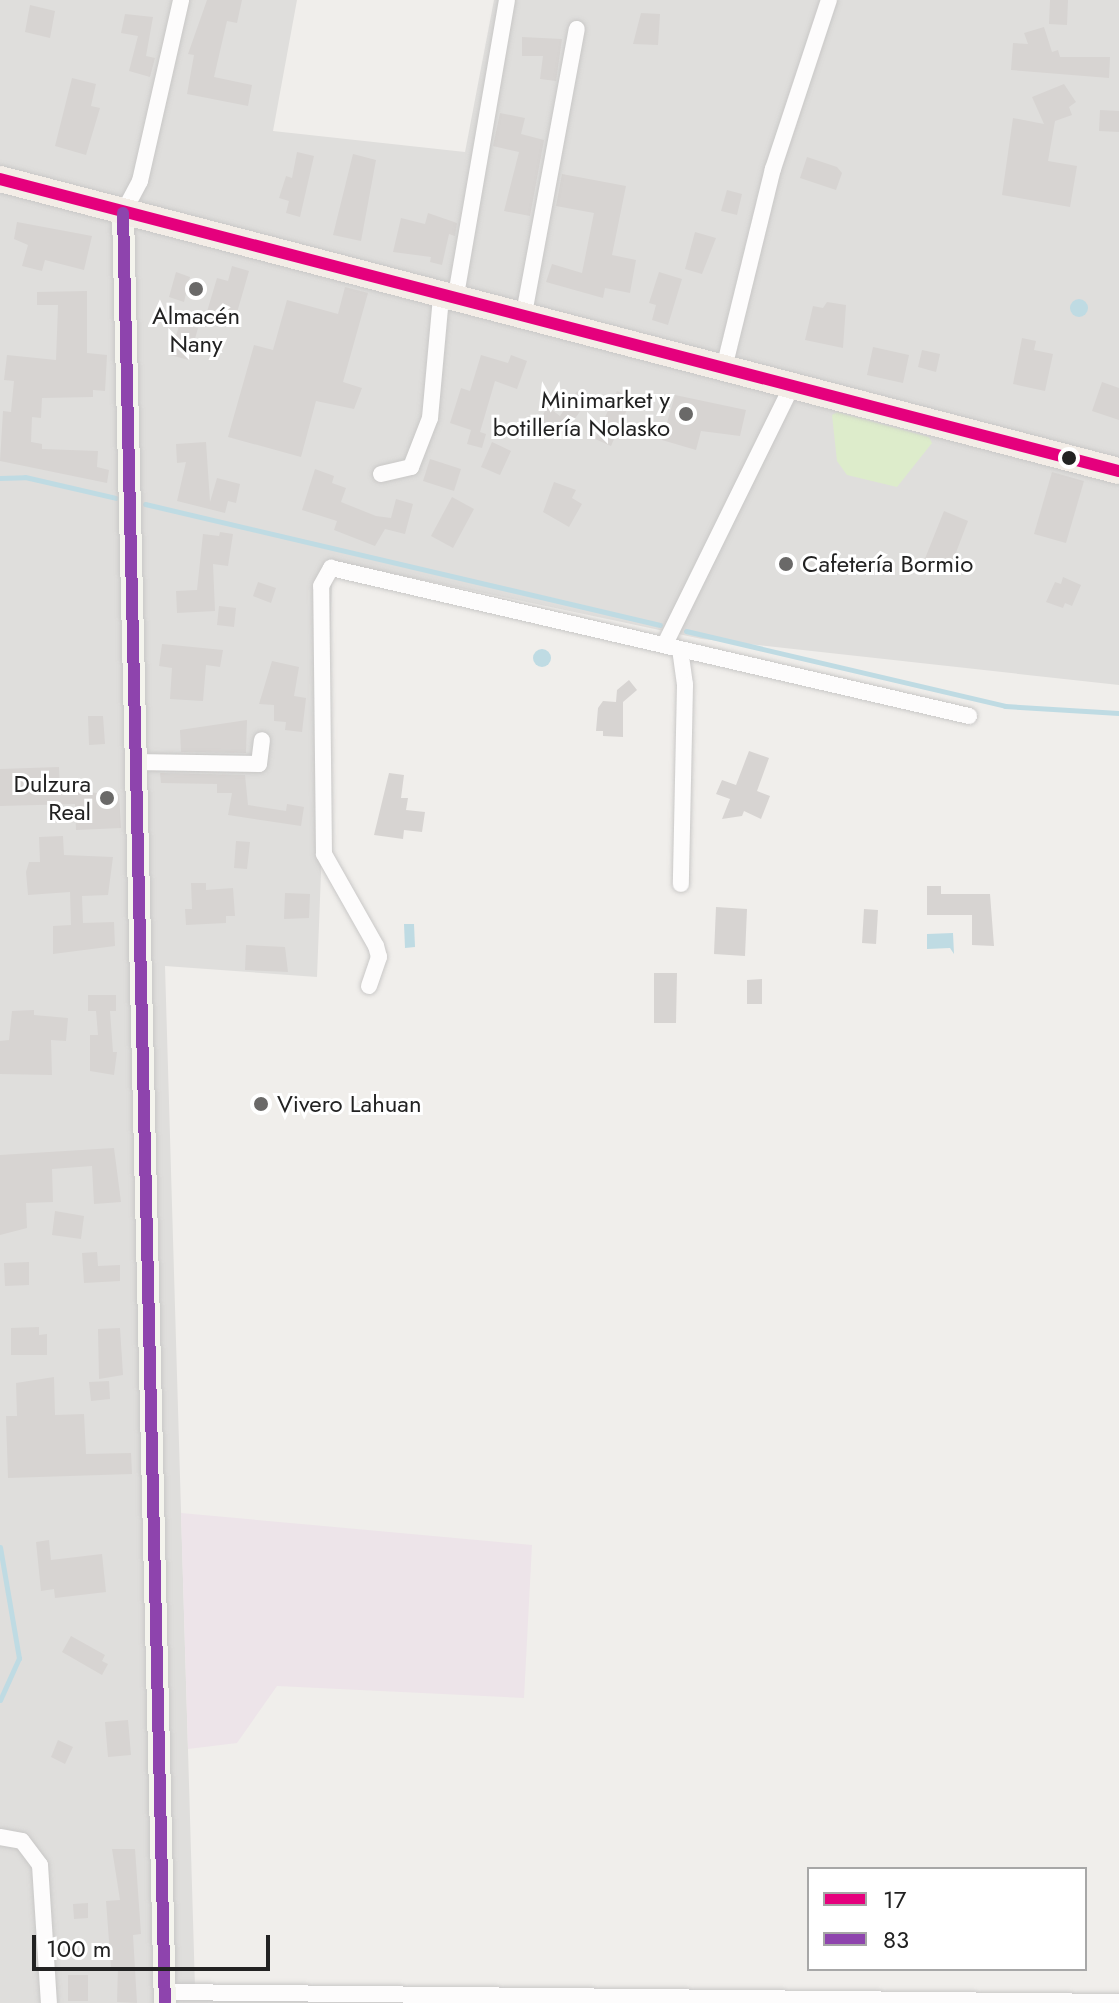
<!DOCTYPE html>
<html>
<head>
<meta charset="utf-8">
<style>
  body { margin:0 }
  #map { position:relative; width:1119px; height:2003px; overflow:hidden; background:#f0eeeb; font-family:Jost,sans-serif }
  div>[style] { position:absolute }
  .residential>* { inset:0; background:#dfdedc }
  .industrial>* { inset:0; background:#ede4e9 }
  .grass>* { inset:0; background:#ddeccb }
  .water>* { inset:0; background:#bfdbe3 }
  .round { border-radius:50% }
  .stream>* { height:5px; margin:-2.5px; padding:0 2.5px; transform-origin:2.5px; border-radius:2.5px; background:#bfdbe3 }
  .building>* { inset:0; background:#d7d4d2 }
  .roads { filter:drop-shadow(0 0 2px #c9c8c7) drop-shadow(0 0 2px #c9c8c7) }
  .minor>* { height:16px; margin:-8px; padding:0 8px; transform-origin:8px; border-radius:8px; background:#fdfcfc }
  .secondary>* { height:22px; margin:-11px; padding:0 11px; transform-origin:11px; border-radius:11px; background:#f4f4ed }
  .primary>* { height:26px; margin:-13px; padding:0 13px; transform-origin:13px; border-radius:13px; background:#f3ede7 }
  .bus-1>* { height:12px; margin:-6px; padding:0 6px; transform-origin:6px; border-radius:6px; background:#e5007d }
  .bus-2>* { height:12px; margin:-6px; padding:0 6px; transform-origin:6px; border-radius:6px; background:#8e44ad }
  .dots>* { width:22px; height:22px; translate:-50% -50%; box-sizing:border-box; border:4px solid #fff; border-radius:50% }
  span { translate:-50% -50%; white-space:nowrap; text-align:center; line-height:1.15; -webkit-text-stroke:6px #fff; paint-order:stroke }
  .poi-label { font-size:24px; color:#222 }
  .right { translate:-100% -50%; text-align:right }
  .left { translate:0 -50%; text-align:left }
  .legend { position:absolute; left:807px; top:1867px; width:280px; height:104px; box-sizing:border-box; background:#fff; border:2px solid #a7a7a7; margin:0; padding:10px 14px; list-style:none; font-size:24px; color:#222 }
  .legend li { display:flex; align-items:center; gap:16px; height:40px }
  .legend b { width:40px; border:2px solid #a7a7a7 }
  .scale { position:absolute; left:32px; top:1935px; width:238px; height:36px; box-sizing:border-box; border:4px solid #222; border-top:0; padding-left:10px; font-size:24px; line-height:28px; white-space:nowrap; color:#222; -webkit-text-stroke:6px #fff; paint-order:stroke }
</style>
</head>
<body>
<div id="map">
  <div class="residential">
    <div style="clip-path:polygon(0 0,297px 0,273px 131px,465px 152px,494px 0,1119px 0,1119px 685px,702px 639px,333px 561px,317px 977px,165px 966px,195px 1988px,864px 2003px,0 2003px)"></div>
  </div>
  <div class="industrial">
    <div style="clip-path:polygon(181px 1513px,532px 1545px,524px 1698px,277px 1686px,237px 1743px,188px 1749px)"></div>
  </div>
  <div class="grass">
    <div style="clip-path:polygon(837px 412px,929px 437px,932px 443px,897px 487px,847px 475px,837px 461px,832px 415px)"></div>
  </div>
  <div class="water">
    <div class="round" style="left:1070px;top:299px;width:18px;height:18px"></div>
    <div class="round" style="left:533px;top:649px;width:18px;height:18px"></div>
    <div style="clip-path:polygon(404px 924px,414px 924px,415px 947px,405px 948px)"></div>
    <div style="clip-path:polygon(953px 933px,954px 954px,950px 948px,927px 949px,927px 934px)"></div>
  </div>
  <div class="stream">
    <div style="left:0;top:478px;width:25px;rotate:-2deg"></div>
    <div style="left:25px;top:477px;width:93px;rotate:13deg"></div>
    <div style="left:145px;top:504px;width:529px;rotate:13.22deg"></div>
    <div style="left:686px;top:631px;width:328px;rotate:13.2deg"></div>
    <div style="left:1005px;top:706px;width:114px;rotate:3.5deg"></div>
    <div style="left:0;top:1547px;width:113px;rotate:80.3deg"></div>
    <div style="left:19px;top:1658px;width:46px;rotate:114.3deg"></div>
  </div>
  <div class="building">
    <div style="clip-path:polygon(207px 0,242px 0,237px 23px,227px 21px,214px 77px,252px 85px,248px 106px,187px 94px,194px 55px,188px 54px)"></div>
    <div style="clip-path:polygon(1050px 0,1068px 0,1067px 25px,1049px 24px)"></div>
    <div style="clip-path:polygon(30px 5px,55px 11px,50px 38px,25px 32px)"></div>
    <div style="clip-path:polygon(641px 13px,660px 14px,658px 45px,633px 44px)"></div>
    <div style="clip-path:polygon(125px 14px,153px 17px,146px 56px,155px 58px,150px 77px,129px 71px,138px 36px,121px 33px)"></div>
    <div style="clip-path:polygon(1044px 27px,1052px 52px,1058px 50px,1060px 57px,1110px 57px,1109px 78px,1011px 70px,1013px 43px,1028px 44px,1024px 33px)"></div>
    <div style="clip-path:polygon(522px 37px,562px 39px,556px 81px,540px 79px,543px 56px,522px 56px)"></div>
    <div style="clip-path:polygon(72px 78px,96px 84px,91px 106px,100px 108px,86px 155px,55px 146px)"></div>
    <div style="clip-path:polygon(1064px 84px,1076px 102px,1069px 107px,1072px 115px,1055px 121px,1048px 161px,1077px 166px,1070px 207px,1002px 195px,1013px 118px,1044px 124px,1032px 97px)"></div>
    <div style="clip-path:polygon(1100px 110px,1119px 111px,1119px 132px,1099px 131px)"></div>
    <div style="clip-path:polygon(500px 113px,525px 118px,521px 134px,544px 140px,530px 216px,504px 211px,519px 152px,493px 146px)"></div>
    <div style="clip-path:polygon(297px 152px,314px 156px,300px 217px,286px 213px,289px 201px,279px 198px,286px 176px,292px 178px)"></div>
    <div style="clip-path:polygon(353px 154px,376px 160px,361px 241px,333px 235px)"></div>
    <div style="clip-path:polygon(807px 157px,837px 167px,842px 173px,836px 190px,800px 178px)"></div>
    <div style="clip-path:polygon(562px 174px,626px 186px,612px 255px,636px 260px,630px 293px,605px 288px,603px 298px,546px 282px,552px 264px,582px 273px,594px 213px,556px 206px)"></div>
    <div style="clip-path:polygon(727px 190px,742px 194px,737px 215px,721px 211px)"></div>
    <div style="clip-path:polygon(428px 213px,457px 223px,455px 236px,449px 234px,442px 265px,430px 262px,431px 257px,393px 252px,401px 218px,425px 224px)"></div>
    <div style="clip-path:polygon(17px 222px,92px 236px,84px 270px,45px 260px,42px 271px,22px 266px,28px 245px,14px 239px)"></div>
    <div style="clip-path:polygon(695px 232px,716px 238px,702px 274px,685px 269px)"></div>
    <div style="clip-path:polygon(232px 266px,249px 271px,234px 323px,206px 315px,217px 278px,228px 281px)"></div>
    <div style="clip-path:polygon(176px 272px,190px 277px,184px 302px,169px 297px)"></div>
    <div style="clip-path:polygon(659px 272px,682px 279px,668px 325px,652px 320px,656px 305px,649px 303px)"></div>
    <div style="clip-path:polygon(345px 287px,368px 293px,343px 382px,362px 388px,354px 409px,316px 401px,301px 457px,228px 437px,254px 345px,273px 350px,287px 300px,338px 314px)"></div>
    <div style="clip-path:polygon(87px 291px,87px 353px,107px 355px,105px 391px,93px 390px,93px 397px,42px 398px,41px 418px,32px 417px,31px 442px,42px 444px,42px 449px,98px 451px,97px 467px,109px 470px,107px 483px,0 461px,3px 411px,11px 412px,14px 381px,4px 380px,7px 355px,56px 360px,58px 305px,37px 305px,37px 292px)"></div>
    <div style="clip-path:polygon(827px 302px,846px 305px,843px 348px,805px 340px,813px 306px,823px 308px)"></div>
    <div style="clip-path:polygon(180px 323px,198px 328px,189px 360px,170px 355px)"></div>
    <div style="clip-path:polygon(1022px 338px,1036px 341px,1034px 350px,1053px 354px,1045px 391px,1013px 384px)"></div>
    <div style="clip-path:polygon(873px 347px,909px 355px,903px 383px,867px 375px)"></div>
    <div style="clip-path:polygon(922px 350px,940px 354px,936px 372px,918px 367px)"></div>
    <div style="clip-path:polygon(481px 355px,508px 363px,511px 355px,527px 361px,517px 389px,495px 381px,480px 432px,486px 434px,482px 448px,467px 444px,471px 430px,450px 423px,461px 388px,470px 391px)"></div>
    <div style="clip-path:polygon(1102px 382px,1119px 388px,1119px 420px,1092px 411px)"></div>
    <div style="clip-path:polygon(577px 391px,588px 400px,560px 440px,537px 423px,548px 407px,560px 416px)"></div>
    <div style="clip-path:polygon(617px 391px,632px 398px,611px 446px,595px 439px)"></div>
    <div style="clip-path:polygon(675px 395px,746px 410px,740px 436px,701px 431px,696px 450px,662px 440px)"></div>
    <div style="clip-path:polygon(206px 442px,210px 502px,217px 478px,240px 484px,236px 503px,228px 501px,225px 513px,177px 501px,186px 462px,177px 463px,176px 444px)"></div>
    <div style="clip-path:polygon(492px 442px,511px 451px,500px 475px,481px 467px)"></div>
    <div style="clip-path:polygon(430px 459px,461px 469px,454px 491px,423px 481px)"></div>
    <div style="clip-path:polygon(315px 469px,334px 476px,332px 483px,346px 488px,341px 502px,376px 516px,391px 518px,396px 499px,413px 504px,405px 534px,385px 529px,375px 546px,334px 530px,337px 521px,302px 510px)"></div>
    <div style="clip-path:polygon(1052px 472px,1084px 481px,1066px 543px,1034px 534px)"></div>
    <div style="clip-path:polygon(554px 482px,576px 490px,572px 498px,582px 504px,569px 527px,543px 512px)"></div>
    <div style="clip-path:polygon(452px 497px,474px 509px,453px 548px,431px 536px)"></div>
    <div style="clip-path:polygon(944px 511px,968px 521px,949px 571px,924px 561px)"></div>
    <div style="clip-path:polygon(220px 532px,233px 534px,228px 566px,213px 564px,215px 611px,177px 613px,176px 591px,197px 590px,203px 534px,219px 536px)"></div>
    <div style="clip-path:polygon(1063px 577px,1081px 585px,1072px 606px,1065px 603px,1063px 608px,1046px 602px,1055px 582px,1061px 584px)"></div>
    <div style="clip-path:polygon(258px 582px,276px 588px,271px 603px,253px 596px)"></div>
    <div style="clip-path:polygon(219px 606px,236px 608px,234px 627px,217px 625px)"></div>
    <div style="clip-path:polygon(162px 644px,223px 650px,220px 667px,206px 665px,203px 701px,170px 699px,172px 668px,159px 666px)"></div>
    <div style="clip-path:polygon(272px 661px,299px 667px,294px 696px,306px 698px,302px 732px,285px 730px,286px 722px,274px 721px,274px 705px,259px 704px)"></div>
    <div style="clip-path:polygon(629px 680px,637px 690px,623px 702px,623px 737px,603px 736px,603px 731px,596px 731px,598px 708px,603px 701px,616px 702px,617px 690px)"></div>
    <div style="clip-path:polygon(88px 716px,103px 716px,105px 744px,89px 745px)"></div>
    <div style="clip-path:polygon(247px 720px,246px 753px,181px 752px,180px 730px)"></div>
    <div style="clip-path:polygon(749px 751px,769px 758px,757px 791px,770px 796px,761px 819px,744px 811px,742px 816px,722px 819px,730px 799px,716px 794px,722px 780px,736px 785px)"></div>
    <div style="clip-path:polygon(59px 767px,60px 791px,119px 794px,121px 828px,76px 830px,75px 804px,0 806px,0 769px)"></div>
    <div style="clip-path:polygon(160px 773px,245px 775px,248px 805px,286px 811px,287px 804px,304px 807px,301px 826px,228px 815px,232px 793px,217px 793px,217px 784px,161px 783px)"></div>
    <div style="clip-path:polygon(389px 773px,404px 775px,401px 798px,408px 798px,406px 810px,425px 812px,422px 832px,404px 830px,403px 839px,374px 835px)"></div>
    <div style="clip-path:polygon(63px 836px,64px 855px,113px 857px,108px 895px,82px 896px,83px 923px,114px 922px,115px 946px,53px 954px,53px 926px,71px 925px,70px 892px,28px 895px,26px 872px,29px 862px,40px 862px,39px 837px)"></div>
    <div style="clip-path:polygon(236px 841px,250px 842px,247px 869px,234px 868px)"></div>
    <div style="clip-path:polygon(191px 883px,206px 883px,206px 890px,233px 888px,235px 916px,226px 916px,226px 923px,186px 925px,185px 909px,192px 909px)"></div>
    <div style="clip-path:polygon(927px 886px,941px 886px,941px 894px,990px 894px,994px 946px,972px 945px,972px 915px,927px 915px)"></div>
    <div style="clip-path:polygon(285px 893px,310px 894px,309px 918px,284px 919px)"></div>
    <div style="clip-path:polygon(716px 907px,747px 909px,745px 956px,714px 954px)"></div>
    <div style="clip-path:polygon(864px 909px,878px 910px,876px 944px,862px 943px)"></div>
    <div style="clip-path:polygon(246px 945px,285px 947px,288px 972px,245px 970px)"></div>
    <div style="clip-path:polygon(654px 973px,677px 973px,676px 1023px,654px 1023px)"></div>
    <div style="clip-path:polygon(762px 979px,762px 1004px,747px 1004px,747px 980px)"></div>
    <div style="clip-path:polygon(88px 995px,116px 995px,116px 1011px,110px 1011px,113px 1052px,117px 1052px,114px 1075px,90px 1071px,90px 1035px,98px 1035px,96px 1011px,88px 1011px)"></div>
    <div style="clip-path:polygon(34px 1010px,34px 1015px,68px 1018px,66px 1041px,51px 1040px,52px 1075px,0 1074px,0 1041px,9px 1040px,12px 1011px)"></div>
    <div style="clip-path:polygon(114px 1148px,121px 1202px,94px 1204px,92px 1166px,52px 1169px,53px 1202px,26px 1203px,27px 1228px,0 1235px,0 1155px)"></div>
    <div style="clip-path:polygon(55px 1211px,84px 1216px,81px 1239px,52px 1235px)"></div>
    <div style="clip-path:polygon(97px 1252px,98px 1266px,120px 1265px,120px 1281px,84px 1283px,82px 1253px)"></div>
    <div style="clip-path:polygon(29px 1262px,29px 1285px,5px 1286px,4px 1263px)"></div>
    <div style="clip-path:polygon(39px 1327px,39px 1335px,47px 1334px,47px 1355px,11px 1355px,11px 1328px)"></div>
    <div style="clip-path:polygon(120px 1328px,123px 1375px,99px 1379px,98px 1329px)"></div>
    <div style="clip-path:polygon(54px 1377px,55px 1415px,84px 1414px,86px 1454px,131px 1453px,132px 1474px,8px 1478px,6px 1416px,17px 1416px,16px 1383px)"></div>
    <div style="clip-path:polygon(109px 1381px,110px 1399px,91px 1401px,89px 1382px)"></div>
    <div style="clip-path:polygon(49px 1540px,51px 1560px,102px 1554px,106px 1592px,55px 1598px,54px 1589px,41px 1591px,36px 1542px)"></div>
    <div style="clip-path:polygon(71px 1636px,105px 1655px,102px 1661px,108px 1664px,102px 1675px,62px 1652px)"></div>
    <div style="clip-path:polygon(128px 1720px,131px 1755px,108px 1757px,105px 1722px)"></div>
    <div style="clip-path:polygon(58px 1740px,73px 1747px,65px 1764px,51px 1757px)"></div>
    <div style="clip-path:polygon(112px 1849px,135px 1849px,141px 1934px,133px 1935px,137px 2003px,117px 2002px,118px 1967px,111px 1968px,106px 1901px,120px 1900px)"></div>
    <div style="clip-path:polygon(88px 1903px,88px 1918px,74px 1919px,73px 1904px)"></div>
    <div style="clip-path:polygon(68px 1975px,88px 1975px,88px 2001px,68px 2001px)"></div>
  </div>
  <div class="roads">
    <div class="minor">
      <div style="left:123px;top:213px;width:36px;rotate:-62deg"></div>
      <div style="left:140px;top:181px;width:186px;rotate:-77.2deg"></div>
      <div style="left:455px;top:301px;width:305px;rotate:-80.2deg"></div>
      <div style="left:523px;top:319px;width:295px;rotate:-79.5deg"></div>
      <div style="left:724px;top:368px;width:205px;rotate:-76.2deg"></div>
      <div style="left:773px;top:169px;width:178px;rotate:-71.7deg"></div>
      <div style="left:381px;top:474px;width:31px;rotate:-13deg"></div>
      <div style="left:411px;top:467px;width:53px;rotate:-68.8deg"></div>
      <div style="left:430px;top:418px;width:121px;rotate:-84.8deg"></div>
      <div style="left:665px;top:644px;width:288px;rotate:-63.8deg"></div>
      <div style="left:680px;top:649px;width:36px;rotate:82deg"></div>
      <div style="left:685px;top:685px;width:199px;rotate:91.2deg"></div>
      <div style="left:136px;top:762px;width:123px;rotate:0.9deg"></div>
      <div style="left:259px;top:764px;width:24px;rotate:-83deg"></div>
      <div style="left:369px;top:986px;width:31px;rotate:-71deg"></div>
      <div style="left:379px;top:957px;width:11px;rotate:-105deg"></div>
      <div style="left:376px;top:946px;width:106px;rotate:-119.5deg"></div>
      <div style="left:324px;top:854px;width:268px;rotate:-90.6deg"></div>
      <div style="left:321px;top:586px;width:21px;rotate:-61deg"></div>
      <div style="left:331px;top:568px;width:655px;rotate:13.06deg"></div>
      <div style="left:0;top:1837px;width:22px;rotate:10deg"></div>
      <div style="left:22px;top:1841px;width:30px;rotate:53deg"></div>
      <div style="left:40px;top:1865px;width:138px;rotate:86.3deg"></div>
      <div style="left:164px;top:1992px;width:955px;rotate:0.6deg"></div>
    </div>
    <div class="secondary">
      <div style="left:123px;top:213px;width:1790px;rotate:88.66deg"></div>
    </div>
    <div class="primary">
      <div style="left:0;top:179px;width:1156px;rotate:14.63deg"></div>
    </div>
  </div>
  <div class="bus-1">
    <div style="left:0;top:179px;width:1156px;rotate:14.63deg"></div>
  </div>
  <div class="bus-2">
    <div style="left:123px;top:213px;width:1790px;rotate:88.66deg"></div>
  </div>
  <div class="dots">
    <div style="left:196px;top:289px;background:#6a6968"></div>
    <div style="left:686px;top:414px;background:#6a6968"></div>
    <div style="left:1069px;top:458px;background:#222"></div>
    <div style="left:786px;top:564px;background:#6a6968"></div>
    <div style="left:107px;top:798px;background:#6a6968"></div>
    <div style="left:261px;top:1104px;background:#6a6968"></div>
  </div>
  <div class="poi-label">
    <span style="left:196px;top:330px">Almacén<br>Nany</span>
    <span class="right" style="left:670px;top:414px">Minimarket y<br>botillería Nolasko</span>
    <span class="left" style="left:802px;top:564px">Cafetería Bormio</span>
    <span class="right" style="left:91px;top:798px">Dulzura<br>Real</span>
    <span class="left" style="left:277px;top:1104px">Vivero Lahuan</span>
  </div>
  <ul class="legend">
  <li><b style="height:10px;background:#e5007d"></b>17</li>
  <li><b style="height:10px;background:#8e44ad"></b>83</li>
  </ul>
  <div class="scale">100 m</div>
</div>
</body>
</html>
